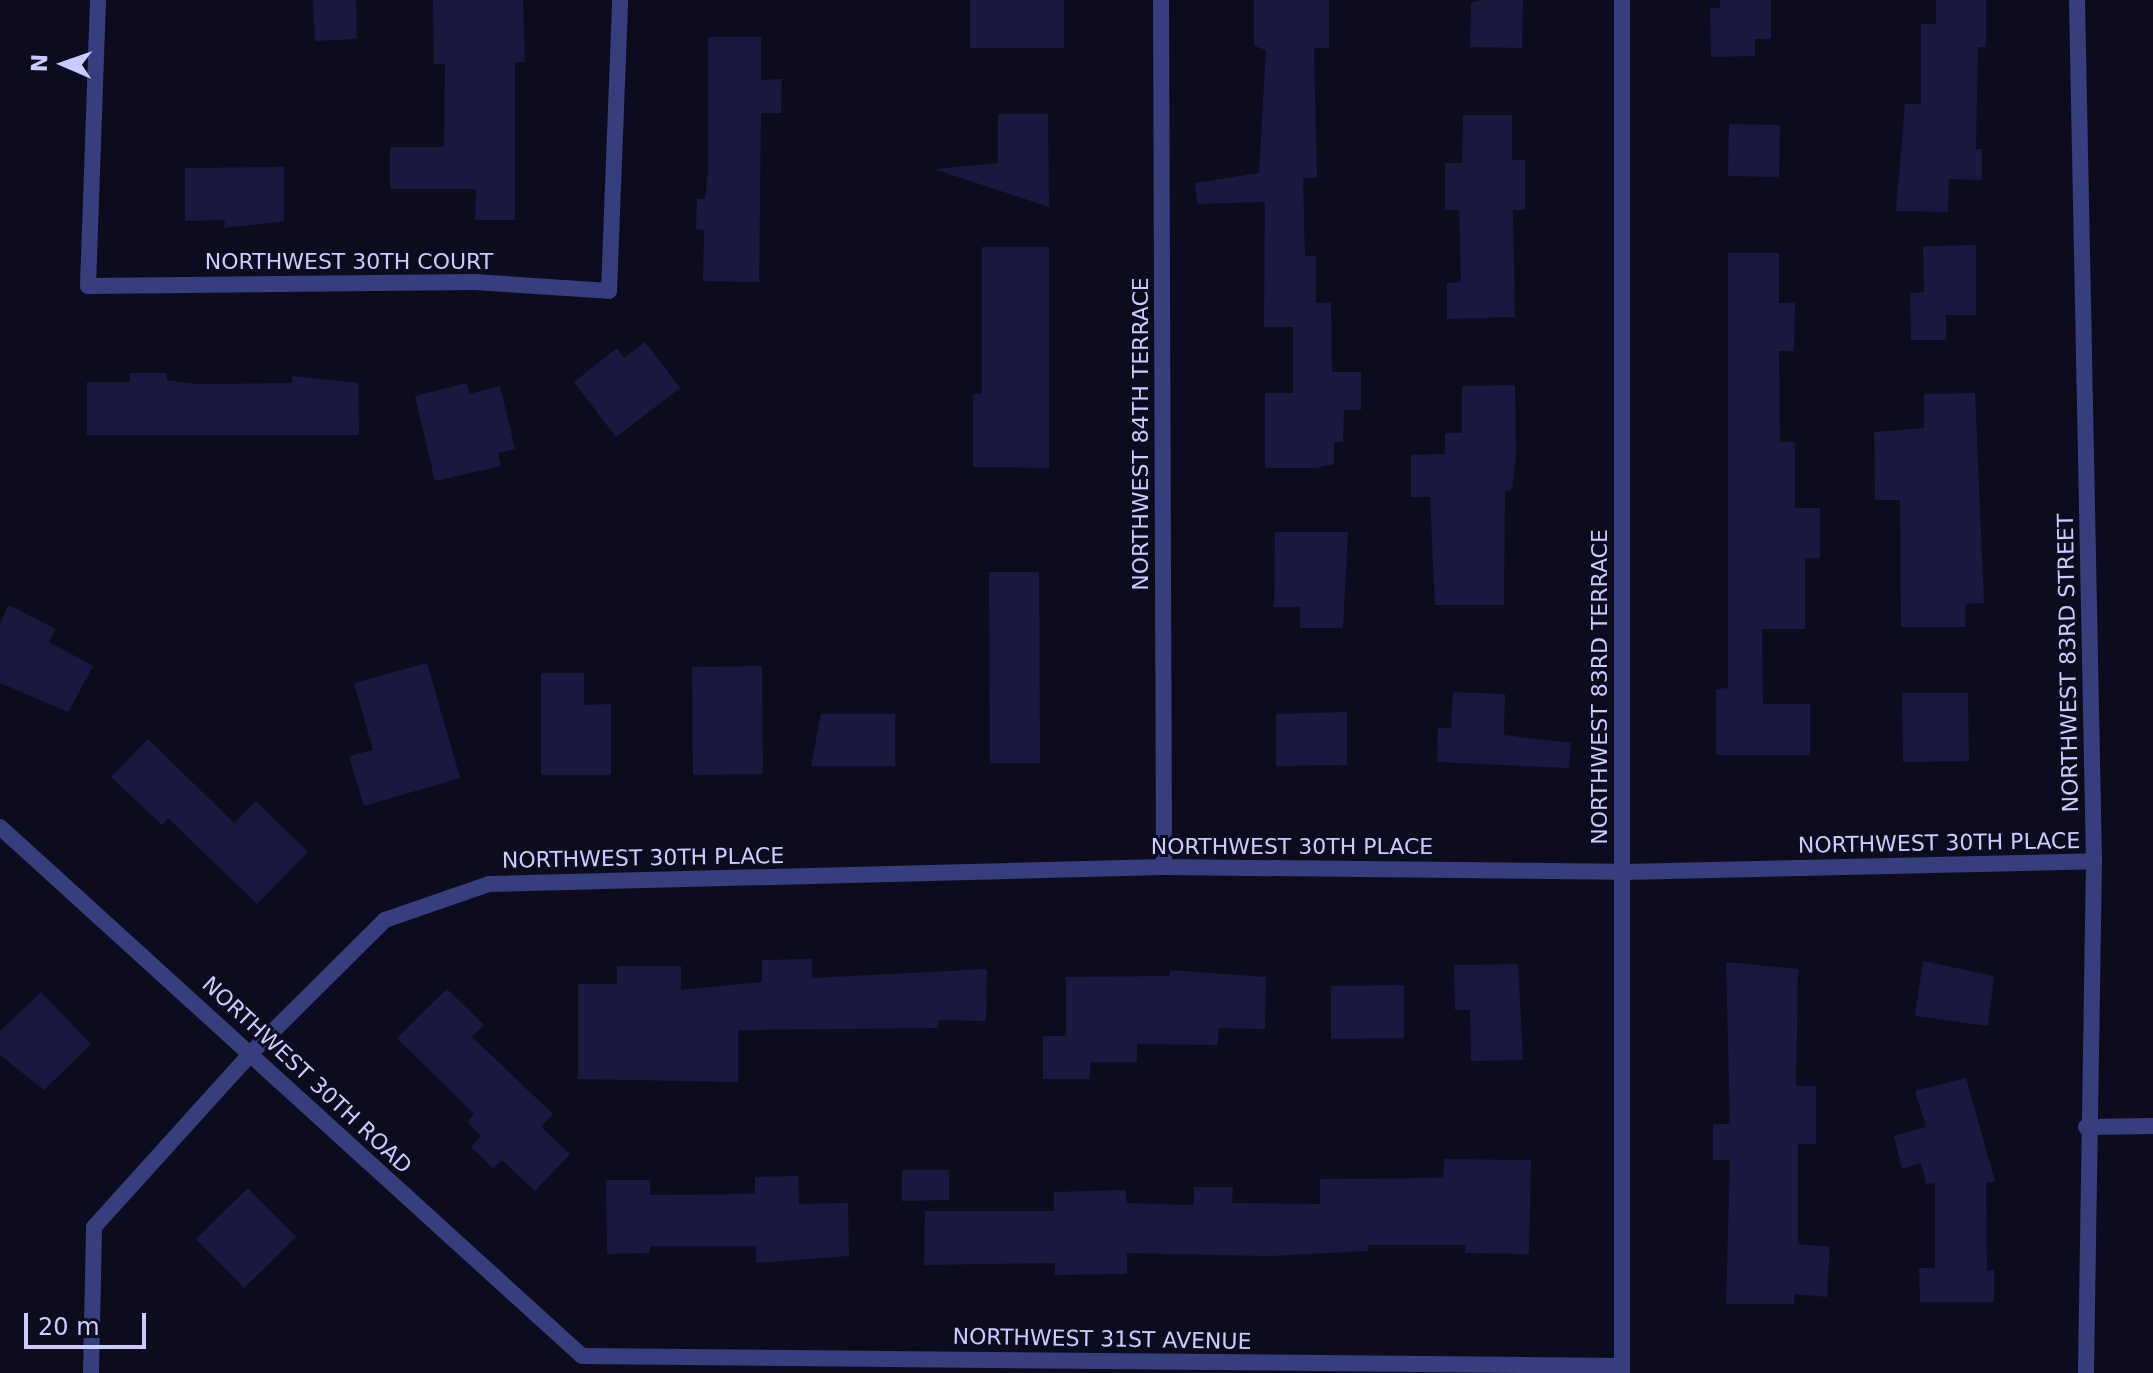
<!DOCTYPE html>
<html>
<head>
<meta charset="utf-8">
<style>
  body { margin:0 }
  #map { position:relative; width:2153px; height:1373px; overflow:hidden; background:#0d0c1e; font-family:"DejaVu Sans",sans-serif }
  div>[style] { position:absolute }
  .building>* { inset:0; background:#1b183f }
  .street>* { height:16px; margin:-8px; padding:0 8px; transform-origin:8px; border-radius:8px; background:#373e7d }
  span { translate:-50% -50%; white-space:nowrap; text-align:center; line-height:1.15; -webkit-text-stroke:6px #0d0c1e; paint-order:stroke }
  .street-label { font-size:22px; color:#cacbff }
  .north { position:absolute; left:24px; top:24px; width:80px; height:80px; -webkit-text-stroke:6px #0d0c1e; paint-order:stroke; rotate:272deg; font-size:22px; font-weight:700; line-height:32px; text-align:center; color:#cacbff }
  .north::after { content:''; display:block; margin:auto; width:28px; height:36px; background:#cacbff; clip-path:polygon(50% 0,100% 100%,50% 72%,0 100%) }
  .scale { position:absolute; left:24px; top:1313px; width:122px; height:36px; box-sizing:border-box; border:4px solid #cacbff; border-top:0; padding-left:10px; font-size:24px; line-height:28px; white-space:nowrap; color:#cacbff; -webkit-text-stroke:6px #0d0c1e; paint-order:stroke }
</style>
</head>
<body>
<div id="map">
  <div class="building">
    <div style="clip-path:polygon(313px 0,356px 0,357px 39px,315px 41px)"></div>
    <div style="clip-path:polygon(433px 0,523px 0,525px 62px,515px 62px,515px 220px,475px 220px,476px 189px,390px 189px,390px 147px,444px 147px,445px 64px,434px 64px)"></div>
    <div style="clip-path:polygon(970px 0,1064px 0,1064px 48px,970px 48px)"></div>
    <div style="clip-path:polygon(1254px 0,1329px 0,1329px 48px,1314px 48px,1317px 178px,1303px 178px,1305px 256px,1316px 256px,1316px 303px,1331px 303px,1332px 372px,1361px 372px,1361px 410px,1344px 410px,1343px 442px,1334px 442px,1334px 464px,1316px 468px,1265px 468px,1265px 393px,1293px 393px,1293px 327px,1264px 327px,1265px 202px,1197px 204px,1195px 183px,1259px 173px,1266px 50px,1254px 46px)"></div>
    <div style="clip-path:polygon(1481px 0,1523px 0,1522px 48px,1470px 47px,1471px 3px)"></div>
    <div style="clip-path:polygon(1720px 0,1771px 0,1771px 39px,1755px 39px,1755px 56px,1711px 57px,1710px 8px,1720px 8px)"></div>
    <div style="clip-path:polygon(1936px 0,1986px 0,1986px 47px,1978px 47px,1976px 149px,1982px 149px,1982px 180px,1949px 179px,1948px 212px,1896px 211px,1905px 104px,1921px 104px,1921px 24px,1936px 24px)"></div>
    <div style="clip-path:polygon(708px 37px,761px 37px,761px 80px,782px 79px,781px 113px,761px 113px,759px 282px,703px 281px,704px 230px,696px 229px,697px 199px,705px 199px,708px 171px)"></div>
    <div style="clip-path:polygon(998px 114px,1048px 114px,1049px 207px,934px 169px,998px 163px)"></div>
    <div style="clip-path:polygon(1463px 115px,1512px 115px,1512px 160px,1525px 160px,1525px 210px,1513px 210px,1515px 317px,1447px 319px,1447px 283px,1461px 282px,1459px 210px,1445px 210px,1445px 163px,1462px 163px)"></div>
    <div style="clip-path:polygon(1729px 124px,1780px 125px,1779px 177px,1728px 176px)"></div>
    <div style="clip-path:polygon(284px 167px,284px 221px,224px 228px,225px 220px,185px 221px,185px 168px)"></div>
    <div style="clip-path:polygon(1976px 245px,1976px 315px,1946px 315px,1946px 340px,1911px 340px,1910px 293px,1924px 292px,1923px 246px)"></div>
    <div style="clip-path:polygon(982px 247px,1049px 247px,1049px 468px,973px 467px,973px 394px,982px 394px)"></div>
    <div style="clip-path:polygon(1728px 253px,1779px 253px,1779px 303px,1795px 303px,1794px 351px,1779px 351px,1780px 442px,1795px 442px,1795px 508px,1820px 508px,1820px 558px,1805px 558px,1805px 629px,1762px 629px,1763px 704px,1810px 704px,1810px 755px,1716px 755px,1716px 689px,1728px 688px)"></div>
    <div style="clip-path:polygon(645px 342px,680px 388px,616px 437px,574px 382px,617px 348px,624px 358px)"></div>
    <div style="clip-path:polygon(130px 373px,167px 373px,167px 380px,197px 384px,292px 383px,292px 376px,358px 383px,359px 435px,87px 435px,87px 382px,130px 382px)"></div>
    <div style="clip-path:polygon(467px 383px,469px 394px,500px 386px,515px 449px,498px 453px,501px 466px,435px 481px,415px 396px)"></div>
    <div style="clip-path:polygon(1515px 385px,1516px 457px,1512px 490px,1505px 491px,1504px 605px,1435px 605px,1430px 497px,1411px 497px,1411px 455px,1445px 454px,1445px 433px,1462px 433px,1462px 386px)"></div>
    <div style="clip-path:polygon(1975px 393px,1984px 603px,1966px 604px,1965px 627px,1901px 627px,1900px 500px,1875px 500px,1874px 432px,1924px 428px,1924px 394px)"></div>
    <div style="clip-path:polygon(1275px 532px,1348px 532px,1343px 628px,1300px 628px,1300px 607px,1274px 607px)"></div>
    <div style="clip-path:polygon(989px 572px,1039px 572px,1040px 763px,990px 763px)"></div>
    <div style="clip-path:polygon(9px 605px,56px 629px,49px 642px,93px 666px,68px 712px,0 683px,0 623px)"></div>
    <div style="clip-path:polygon(427px 663px,460px 778px,364px 806px,349px 756px,373px 750px,354px 683px)"></div>
    <div style="clip-path:polygon(762px 666px,763px 774px,693px 775px,692px 667px)"></div>
    <div style="clip-path:polygon(541px 673px,584px 673px,584px 705px,611px 704px,611px 775px,541px 775px)"></div>
    <div style="clip-path:polygon(1453px 692px,1505px 694px,1504px 735px,1571px 743px,1569px 768px,1437px 762px,1438px 728px,1451px 728px)"></div>
    <div style="clip-path:polygon(1902px 693px,1968px 693px,1969px 761px,1903px 762px)"></div>
    <div style="clip-path:polygon(1347px 712px,1347px 765px,1276px 766px,1276px 714px)"></div>
    <div style="clip-path:polygon(821px 714px,895px 714px,895px 766px,811px 766px)"></div>
    <div style="clip-path:polygon(148px 739px,234px 823px,256px 801px,308px 852px,257px 904px,168px 818px,162px 825px,111px 777px)"></div>
    <div style="clip-path:polygon(812px 959px,812px 978px,987px 969px,986px 1021px,938px 1020px,938px 1028px,738px 1030px,738px 1082px,578px 1079px,578px 984px,617px 984px,617px 966px,681px 966px,681px 990px,762px 982px,762px 960px)"></div>
    <div style="clip-path:polygon(1923px 961px,1994px 976px,1988px 1026px,1915px 1016px)"></div>
    <div style="clip-path:polygon(1726px 962px,1798px 969px,1796px 1086px,1816px 1086px,1816px 1144px,1798px 1144px,1798px 1244px,1830px 1247px,1827px 1297px,1794px 1294px,1794px 1304px,1726px 1304px,1730px 1160px,1713px 1160px,1713px 1124px,1730px 1124px)"></div>
    <div style="clip-path:polygon(1518px 964px,1523px 1060px,1471px 1061px,1470px 1010px,1455px 1010px,1454px 965px)"></div>
    <div style="clip-path:polygon(1170px 970px,1266px 977px,1265px 1029px,1218px 1028px,1218px 1045px,1137px 1044px,1137px 1062px,1090px 1062px,1090px 1079px,1043px 1079px,1043px 1036px,1066px 1036px,1066px 977px,1170px 976px)"></div>
    <div style="clip-path:polygon(1404px 985px,1404px 1038px,1331px 1039px,1331px 986px)"></div>
    <div style="clip-path:polygon(447px 989px,484px 1025px,472px 1037px,553px 1114px,541px 1127px,570px 1154px,535px 1191px,502px 1160px,493px 1168px,471px 1147px,481px 1136px,467px 1122px,474px 1114px,397px 1038px)"></div>
    <div style="clip-path:polygon(41px 992px,91px 1044px,44px 1090px,0 1055px,0 1031px)"></div>
    <div style="clip-path:polygon(1966px 1078px,1995px 1182px,1986px 1182px,1987px 1271px,1994px 1270px,1994px 1302px,1920px 1302px,1919px 1268px,1935px 1268px,1935px 1183px,1926px 1184px,1921px 1163px,1902px 1169px,1894px 1136px,1926px 1127px,1915px 1091px)"></div>
    <div style="clip-path:polygon(1444px 1159px,1531px 1160px,1529px 1254px,1465px 1253px,1465px 1245px,1368px 1245px,1368px 1251px,1268px 1256px,1127px 1253px,1127px 1274px,1055px 1275px,1055px 1263px,924px 1265px,925px 1211px,1054px 1211px,1054px 1192px,1126px 1190px,1126px 1203px,1194px 1205px,1194px 1187px,1233px 1187px,1232px 1203px,1320px 1204px,1320px 1179px,1443px 1178px)"></div>
    <div style="clip-path:polygon(902px 1170px,949px 1170px,949px 1200px,902px 1201px)"></div>
    <div style="clip-path:polygon(798px 1176px,799px 1204px,848px 1203px,849px 1256px,756px 1263px,756px 1246px,650px 1246px,650px 1253px,607px 1254px,606px 1180px,650px 1180px,650px 1195px,755px 1194px,755px 1177px)"></div>
    <div style="clip-path:polygon(248px 1188px,296px 1237px,244px 1288px,196px 1239px)"></div>
  </div>
  <div class="street">
    <div style="left:98px;top:0;width:286px;rotate:92deg"></div>
    <div style="left:88px;top:286px;width:387px;rotate:-0.6deg"></div>
    <div style="left:475px;top:282px;width:134px;rotate:3.8deg"></div>
    <div style="left:609px;top:291px;width:291px;rotate:-87.8deg"></div>
    <div style="left:1161px;top:0;width:867px;rotate:89.8deg"></div>
    <div style="left:2077px;top:0;width:861px;rotate:88.87deg"></div>
    <div style="left:2094px;top:861px;width:512px;rotate:90.9deg"></div>
    <div style="left:0;top:827px;width:786px;rotate:42.27deg"></div>
    <div style="left:582px;top:1356px;width:1040px;rotate:0.55deg"></div>
    <div style="left:2086px;top:1127px;width:67px;rotate:-0.9deg"></div>
    <div style="left:91px;top:1373px;width:146px;rotate:-88.8deg"></div>
    <div style="left:94px;top:1227px;width:237px;rotate:-47.9deg"></div>
    <div style="left:253px;top:1051px;width:186px;rotate:-44.8deg"></div>
    <div style="left:385px;top:920px;width:110px;rotate:-19.1deg"></div>
    <div style="left:489px;top:884px;width:675px;rotate:-1.44deg"></div>
    <div style="left:1164px;top:867px;width:458px;rotate:0.6deg"></div>
    <div style="left:1622px;top:872px;width:472px;rotate:-1.3deg"></div>
    <div style="left:1622px;top:1373px;width:1373px;rotate:-90deg"></div>
  </div>
  <div class="street-label">
    <span style="left:349px;top:262px">NORTHWEST 30TH COURT</span>
    <span style="left:1141px;top:434px;rotate:-90deg">NORTHWEST 84TH TERRACE</span>
    <span style="left:2068px;top:663px;rotate:-91deg">NORTHWEST 83RD STREET</span>
    <span style="left:1600px;top:687px;rotate:-90deg">NORTHWEST 83RD TERRACE</span>
    <span style="left:1939px;top:843px;rotate:-1deg">NORTHWEST 30TH PLACE</span>
    <span style="left:1292px;top:847px">NORTHWEST 30TH PLACE</span>
    <span style="left:643px;top:858px;rotate:-1deg">NORTHWEST 30TH PLACE</span>
    <span style="left:307px;top:1075px;rotate:43deg">NORTHWEST 30TH ROAD</span>
    <span style="left:1102px;top:1339px;rotate:1deg">NORTHWEST 31ST AVENUE</span>
  </div>
  <div class="north">N</div>
  <div class="scale">20 m</div>
</div>
</body>
</html>
